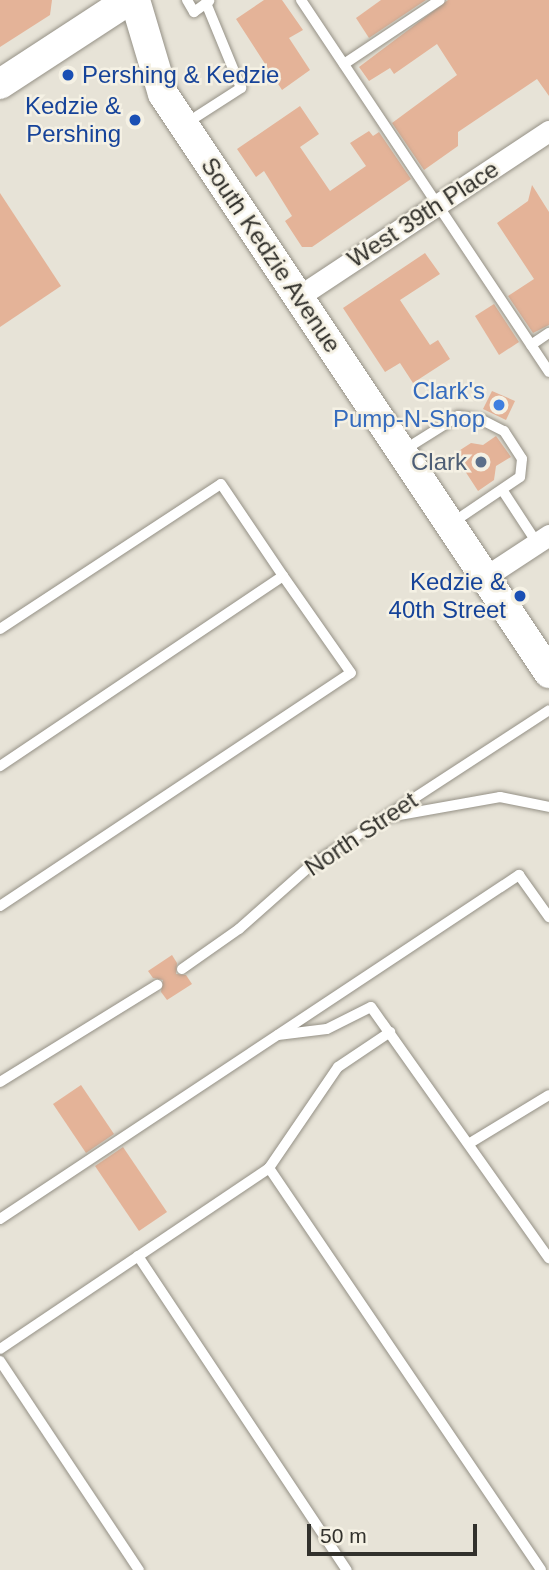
<!DOCTYPE html>
<html>
<head>
<meta charset="utf-8">
<style>
  body { margin:0 }
  #map { position:relative; width:549px; height:1570px; overflow:hidden; background:#e7e3d7; font-family:Arial,sans-serif }
  div>[style] { position:absolute }
  .building>* { inset:0; background:#e4b398 }
  .roads { filter:drop-shadow(0 0 2px #959186) drop-shadow(0 0 2px #959186) }
  .lane>* { height:10px; margin:-5px; padding:0 5px; transform-origin:5px; border-radius:5px; background:#fff }
  .street>* { height:21px; margin:-10.5px; padding:0 10.5px; transform-origin:10.5px; border-radius:10.5px; background:#fff }
  .secondary>* { height:30px; margin:-15px; padding:0 15px; transform-origin:15px; border-radius:15px; background:#fff }
  .dots>* { width:19px; height:19px; translate:-50% -50%; box-sizing:border-box; border:4px solid #f5f1e4; border-radius:50% }
  span { translate:-50% -50%; white-space:nowrap; text-align:center; line-height:1.15; -webkit-text-stroke:5px #f5f1e4; paint-order:stroke }
  .transit-label { font-size:24px; color:#164399 }
  .left { translate:0 -50%; text-align:left }
  .right { translate:-100% -50%; text-align:right }
  .street-label { font-size:24px; color:#32312c }
  .shop-label { font-size:24px; color:#366cbe }
  .service-label { font-size:24px; color:#4e5e75 }
  .scale { position:absolute; left:307px; top:1524px; width:170px; height:32px; box-sizing:border-box; border:4px solid #32312c; border-top:0; padding-left:9px; font-size:21px; line-height:24px; white-space:nowrap; color:#32312c; -webkit-text-stroke:5px #f5f1e4; paint-order:stroke }
</style>
</head>
<body>
<div id="map">
  <div class="building">
    <div style="clip-path:polygon(0 0,52px 0,50px 15px,0 47px)"></div>
    <div style="clip-path:polygon(264px 0,282px 0,303px 30px,289px 38px,310px 70px,282px 90px,236px 19px)"></div>
    <div style="clip-path:polygon(381px 0,426px 0,369px 38px,356px 18px)"></div>
    <div style="clip-path:polygon(448px 0,549px 0,549px 96px,537px 79px,458px 132px,458px 146px,424px 170px,392px 123px,457px 75px,437px 44px,394px 74px,390px 68px,369px 81px,359px 67px)"></div>
    <div style="clip-path:polygon(300px 106px,319px 134px,300px 147px,330px 191px,366px 166px,350px 143px,369px 131px,373px 136px,379px 132px,411px 179px,312px 247px,302px 247px,285px 221px,292px 216px,264px 171px,256px 177px,237px 149px)"></div>
    <div style="clip-path:polygon(532px 185px,549px 212px,549px 325px,533px 333px,508px 296px,534px 279px,497px 223px,528px 201px)"></div>
    <div style="clip-path:polygon(0 193px,61px 286px,0 327px)"></div>
    <div style="clip-path:polygon(425px 253px,440px 274px,400px 300px,430px 345px,438px 340px,450px 359px,413px 383px,400px 363px,385px 372px,343px 308px)"></div>
    <div style="clip-path:polygon(494px 304px,519px 342px,499px 355px,475px 316px)"></div>
    <div style="clip-path:polygon(492px 391px,515px 401px,506px 420px,483px 409px)"></div>
    <div style="clip-path:polygon(496px 436px,511px 457px,496px 466px,494px 480px,478px 491px,454px 454px,471px 443px,483px 445px)"></div>
    <div style="clip-path:polygon(172px 955px,177px 963px,176px 974px,186px 975px,192px 984px,167px 1000px,161px 992px,163px 980px,153px 978px,148px 971px)"></div>
    <div style="clip-path:polygon(81px 1085px,114px 1134px,86px 1153px,53px 1104px)"></div>
    <div style="clip-path:polygon(123px 1147px,167px 1212px,139px 1231px,95px 1166px)"></div>
  </div>
  <div class="roads">
    <div class="lane">
      <div style="left:187px;top:0;width:14px;rotate:60deg"></div>
      <div style="left:194px;top:12px;width:19px;rotate:-36deg"></div>
      <div style="left:301px;top:0;width:447px;rotate:56.3deg"></div>
      <div style="left:344px;top:64px;width:115px;rotate:-33.7deg"></div>
      <div style="left:185px;top:124px;width:67px;rotate:-32.7deg"></div>
      <div style="left:241px;top:88px;width:92px;rotate:-112.4deg"></div>
      <div style="left:531px;top:345px;width:22px;rotate:-34deg"></div>
      <div style="left:404px;top:450px;width:64px;rotate:-32.2deg"></div>
      <div style="left:458px;top:416px;width:24px;rotate:9deg"></div>
      <div style="left:482px;top:420px;width:25px;rotate:27deg"></div>
      <div style="left:504px;top:431px;width:33px;rotate:57deg"></div>
      <div style="left:522px;top:459px;width:18px;rotate:96deg"></div>
      <div style="left:520px;top:477px;width:82px;rotate:145.9deg"></div>
      <div style="left:503px;top:491px;width:62px;rotate:56.8deg"></div>
      <div style="left:0;top:629px;width:264px;rotate:-33.3deg"></div>
      <div style="left:221px;top:484px;width:111px;rotate:56deg"></div>
      <div style="left:283px;top:576px;width:341px;rotate:146.1deg"></div>
      <div style="left:388px;top:817px;width:114px;rotate:-10.1deg"></div>
      <div style="left:500px;top:797px;width:50px;rotate:11.5deg"></div>
      <div style="left:0;top:906px;width:421px;rotate:-33.6deg"></div>
      <div style="left:351px;top:673px;width:118px;rotate:-125deg"></div>
      <div style="left:182px;top:969px;width:70px;rotate:-35.1deg"></div>
      <div style="left:239px;top:929px;width:95px;rotate:-41.6deg"></div>
      <div style="left:310px;top:866px;width:285px;rotate:-33.1deg"></div>
      <div style="left:278px;top:1035px;width:49px;rotate:-7deg"></div>
      <div style="left:327px;top:1029px;width:49px;rotate:-26.6deg"></div>
      <div style="left:371px;top:1007px;width:308px;rotate:54.7deg"></div>
      <div style="left:0;top:1082px;width:185px;rotate:-31.7deg"></div>
      <div style="left:470px;top:1143px;width:92px;rotate:-31.3deg"></div>
      <div style="left:269px;top:1168px;width:485px;rotate:55.9deg"></div>
      <div style="left:0;top:1219px;width:623px;rotate:-33.54deg"></div>
      <div style="left:519px;top:875px;width:52px;rotate:54.5deg"></div>
      <div style="left:138px;top:1256px;width:377px;rotate:56.4deg"></div>
      <div style="left:0;top:1349px;width:324px;rotate:-33.9deg"></div>
      <div style="left:269px;top:1168px;width:122px;rotate:-55.7deg"></div>
      <div style="left:338px;top:1067px;width:63px;rotate:-33.9deg"></div>
      <div style="left:0;top:1361px;width:251px;rotate:56.4deg"></div>
    </div>
    <div class="street">
      <div style="left:298px;top:297px;width:301px;rotate:-33.5deg"></div>
      <div style="left:485px;top:577px;width:77px;rotate:-33.3deg"></div>
    </div>
    <div class="secondary">
      <div style="left:135px;top:0;width:98px;rotate:73.4deg"></div>
      <div style="left:163px;top:94px;width:696px;rotate:56.31deg"></div>
      <div style="left:0;top:84px;width:154px;rotate:-33.1deg"></div>
    </div>
  </div>
  <div class="dots">
    <div style="left:68px;top:75px;background:#1a4fb4"></div>
    <div style="left:135px;top:120px;background:#1a4fb4"></div>
    <div style="left:499px;top:405px;background:#3f7fe0"></div>
    <div style="left:481px;top:462px;background:#5c6f8a"></div>
    <div style="left:520px;top:596px;background:#1a4fb4"></div>
  </div>
  <div class="transit-label">
    <span class="left" style="left:82px;top:75px">Pershing &amp; Kedzie</span>
    <span class="right" style="left:121px;top:120px">Kedzie &amp;<br>Pershing</span>
    <span class="right" style="left:506px;top:596px">Kedzie &amp;<br>40th Street</span>
  </div>
  <div class="street-label">
    <span style="left:423px;top:214px;rotate:-33deg">West 39th Place</span>
    <span style="left:271px;top:255px;rotate:56deg">South Kedzie Avenue</span>
    <span style="left:361px;top:834px;rotate:-34deg">North Street</span>
  </div>
  <div class="shop-label">
    <span class="right" style="left:485px;top:405px">Clark's<br>Pump-N-Shop</span>
  </div>
  <div class="service-label">
    <span class="right" style="left:467px;top:462px">Clark</span>
  </div>
  <div class="scale">50 m</div>
</div>
</body>
</html>
